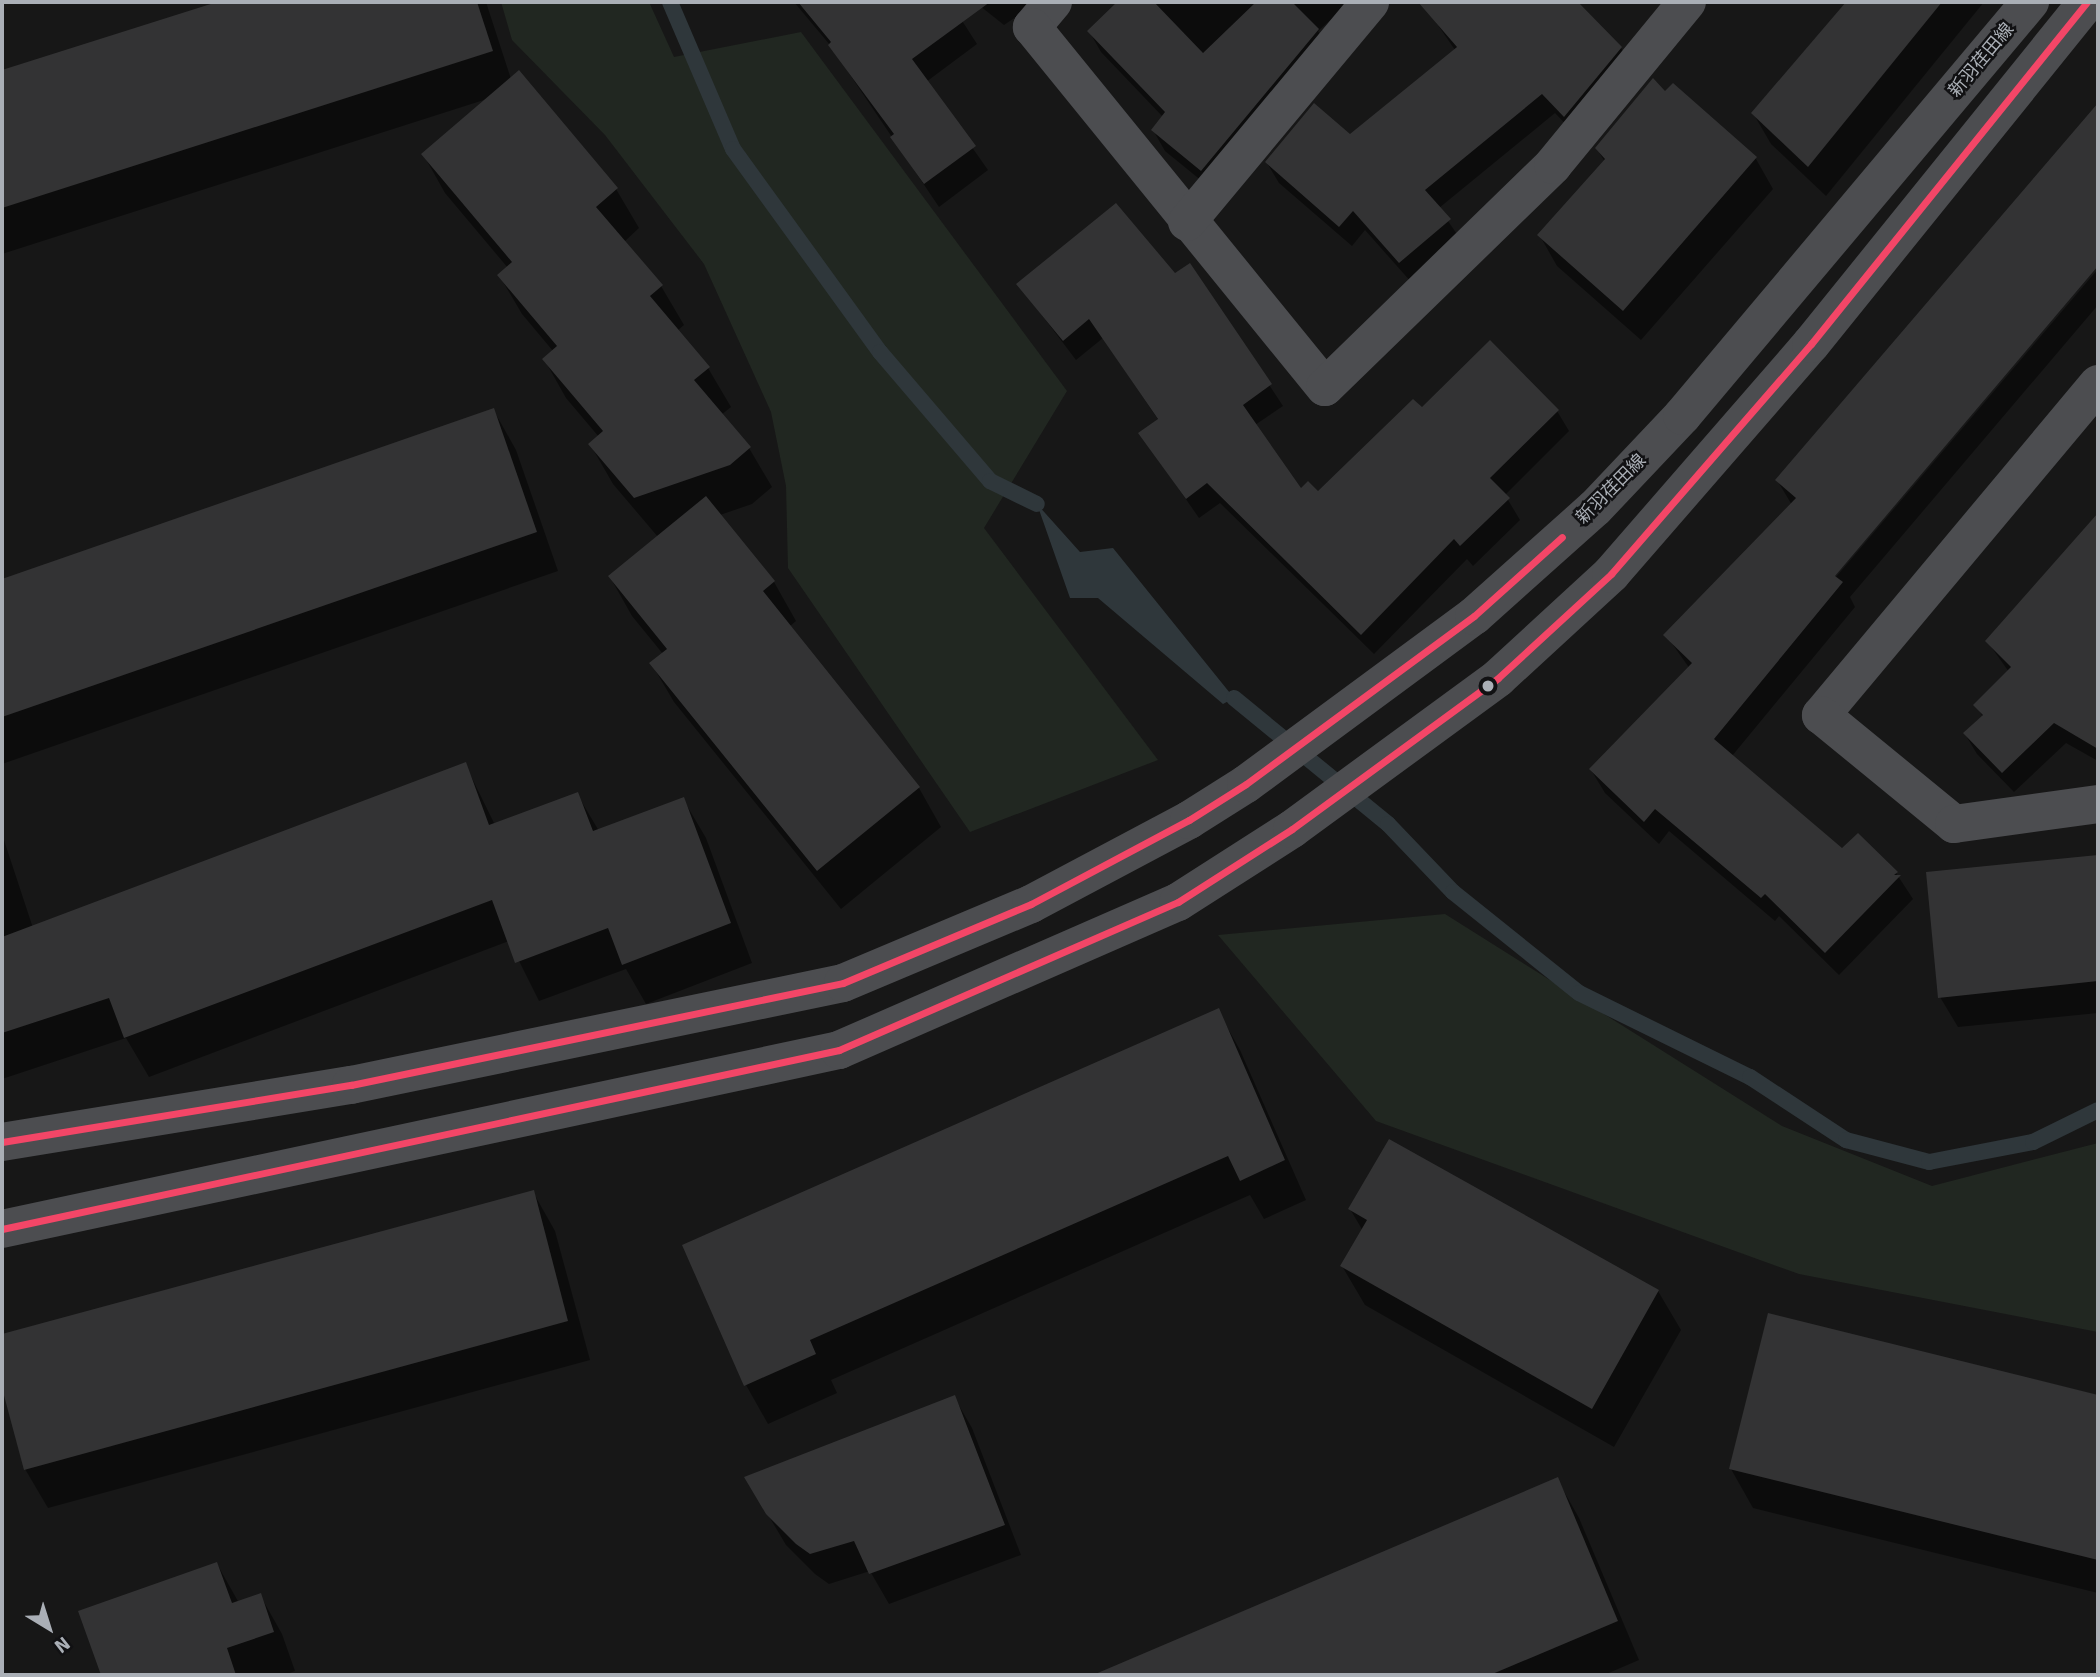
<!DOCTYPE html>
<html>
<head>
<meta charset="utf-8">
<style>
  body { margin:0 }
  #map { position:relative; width:2100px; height:1677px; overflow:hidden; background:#171717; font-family:Signika,"Noto Sans JP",sans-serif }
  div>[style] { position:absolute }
  .green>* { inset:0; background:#212721 }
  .water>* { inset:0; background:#2f373b }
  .shadow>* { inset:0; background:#0007 }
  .stream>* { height:16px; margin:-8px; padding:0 8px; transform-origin:8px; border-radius:8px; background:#2f373b }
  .building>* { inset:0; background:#333334 }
  .minor>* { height:38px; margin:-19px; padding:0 19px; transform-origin:19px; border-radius:19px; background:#4c4d50 }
  .tertiary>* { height:38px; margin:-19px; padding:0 19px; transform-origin:19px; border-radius:19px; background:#4c4d50 }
  .bus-1>* { height:7px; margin:-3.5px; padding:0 3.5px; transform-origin:3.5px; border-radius:3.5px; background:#f34667 }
  .dots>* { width:19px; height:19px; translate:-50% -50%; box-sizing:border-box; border:4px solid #111113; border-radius:50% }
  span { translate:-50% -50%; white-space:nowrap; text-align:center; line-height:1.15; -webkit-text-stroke:5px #111113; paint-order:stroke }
  .street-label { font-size:18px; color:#aaafb6 }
  .frame { position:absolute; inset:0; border:4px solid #aaafb6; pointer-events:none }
  .north { position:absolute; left:14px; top:1593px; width:70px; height:70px; -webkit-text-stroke:5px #111113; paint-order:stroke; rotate:142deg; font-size:19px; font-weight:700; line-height:28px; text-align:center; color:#aaafb6 }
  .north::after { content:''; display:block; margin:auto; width:24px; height:32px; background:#aaafb6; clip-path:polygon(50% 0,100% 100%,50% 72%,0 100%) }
</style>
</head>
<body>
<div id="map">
  <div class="green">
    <div style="clip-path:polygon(501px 2px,649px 2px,674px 57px,801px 32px,1067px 391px,984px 528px,1158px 760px,970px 832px,788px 568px,786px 486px,771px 412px,704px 264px,605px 135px,512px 40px)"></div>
    <div style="clip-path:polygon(1445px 914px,1782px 1126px,1932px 1186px,2098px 1143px,2098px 1332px,1799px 1274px,1376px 1121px,1218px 935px)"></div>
  </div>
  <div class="water">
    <div style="clip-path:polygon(1037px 504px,1080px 552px,1113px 548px,1234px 698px,1223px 704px,1098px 598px,1070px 598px)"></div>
  </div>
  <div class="shadow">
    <div style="clip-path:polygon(223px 2px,486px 2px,511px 79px,616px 189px,639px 228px,624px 242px,661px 286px,684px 325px,677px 331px,708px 368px,731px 407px,721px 415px,749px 448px,772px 487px,752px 504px,720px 515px,774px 582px,796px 621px,789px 627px,919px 788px,941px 827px,841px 909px,674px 702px,651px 663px,663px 654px,632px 616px,610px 577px,658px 537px,613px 484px,590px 444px,599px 437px,566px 398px,544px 359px,553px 351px,522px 314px,499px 275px,508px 268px,445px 193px,423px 154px,487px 99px,2px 254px,2px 72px)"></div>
    <div style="clip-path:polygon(794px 2px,974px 2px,959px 16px,977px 44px,926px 82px,988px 170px,939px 207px,830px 45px)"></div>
    <div style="clip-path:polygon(975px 2px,1038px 2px,1004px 25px)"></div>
    <div style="clip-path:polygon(1120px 2px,1351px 2px,1318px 31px,1329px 51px,1208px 186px,1165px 151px,1153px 130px,1163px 117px,1101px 52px,1089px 31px)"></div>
    <div style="clip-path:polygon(1436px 2px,1576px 2px,1621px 48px,1633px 68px,1577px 136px,1555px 113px,1439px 208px,1461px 240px,1412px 283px,1365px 230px,1352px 246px,1279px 183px,1267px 163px,1350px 136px,1455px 50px,1427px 9px)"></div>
    <div style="clip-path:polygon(1848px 2px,1984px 2px,1826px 196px,1771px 144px,1753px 113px)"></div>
    <div style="clip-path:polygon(1673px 85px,1756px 159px,1773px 189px,1641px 340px,1557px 266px,1540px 236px,1605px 162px,1597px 149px)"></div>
    <div style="clip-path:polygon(2098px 106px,2098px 263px,1828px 581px,1830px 584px,2098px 269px,2098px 305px,1850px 597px,1855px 607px,1732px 756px,1842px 851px,1896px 873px,1913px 899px,1839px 975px,1779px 916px,1775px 921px,1669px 831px,1659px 844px,1605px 793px,1591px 770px,1690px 669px,1666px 635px,1792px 505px,1777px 480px)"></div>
    <div style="clip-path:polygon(1190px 265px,1283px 406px,1255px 425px,1301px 491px,1318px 494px,1422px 410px,1557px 411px,1569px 431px,1505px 495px,1520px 520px,1473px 566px,1467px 559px,1374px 654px,1220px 503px,1199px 518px,1140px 433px,1159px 421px,1103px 338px,1076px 360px,1019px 285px,1175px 276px)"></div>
    <div style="clip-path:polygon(494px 411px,516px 450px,558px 571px,2px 764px,2px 581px)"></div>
    <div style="clip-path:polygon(2098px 516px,2098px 761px,2066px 743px,2014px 792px,1977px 754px,1965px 734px,1983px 717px,1976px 705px,2009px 672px,1987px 641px)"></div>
    <div style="clip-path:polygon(465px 764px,495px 825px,577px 794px,599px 831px,683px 799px,706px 838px,752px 963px,646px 1004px,626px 969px,539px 1001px,509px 941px,149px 1077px,126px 1038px,2px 1079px,2px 834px,33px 928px)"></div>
    <div style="clip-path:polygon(2097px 856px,2098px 1013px,1958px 1027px,1940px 997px)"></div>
    <div style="clip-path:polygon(1218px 1011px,1240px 1050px,1306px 1200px,1264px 1219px,1250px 1195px,831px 1380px,837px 1393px,768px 1424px,746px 1385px,684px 1246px)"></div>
    <div style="clip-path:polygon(533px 1192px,555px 1231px,590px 1360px,48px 1508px,25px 1469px,2px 1382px,2px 1336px)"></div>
    <div style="clip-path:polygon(1350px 1209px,1658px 1291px,1681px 1330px,1614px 1447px,1365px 1305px,1342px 1266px,1363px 1231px)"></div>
    <div style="clip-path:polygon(1769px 1315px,2098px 1396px,2098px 1593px,1753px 1508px,1731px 1469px)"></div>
    <div style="clip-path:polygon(954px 1397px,972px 1428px,1021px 1555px,889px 1604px,870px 1571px,829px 1584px,815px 1574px,786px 1545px,764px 1508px)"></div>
    <div style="clip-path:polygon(1557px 1479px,1579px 1518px,1639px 1660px,1604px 1675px,1098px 1675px)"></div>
    <div style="clip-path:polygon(217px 1564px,239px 1603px,260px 1595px,282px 1634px,295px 1671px,284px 1675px,102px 1675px,80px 1612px)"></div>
  </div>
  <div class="stream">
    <div style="left:670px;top:2px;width:160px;rotate:66.8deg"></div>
    <div style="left:733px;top:149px;width:251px;rotate:54.1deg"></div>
    <div style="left:880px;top:352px;width:170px;rotate:49.5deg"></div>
    <div style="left:990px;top:481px;width:52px;rotate:26.1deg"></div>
    <div style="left:1234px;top:698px;width:199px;rotate:39.3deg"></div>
    <div style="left:1388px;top:824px;width:94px;rotate:46.3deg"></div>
    <div style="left:1453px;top:892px;width:161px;rotate:38.7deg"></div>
    <div style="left:1579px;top:993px;width:191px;rotate:26.2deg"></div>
    <div style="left:1750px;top:1077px;width:115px;rotate:33.3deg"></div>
    <div style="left:1846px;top:1140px;width:86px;rotate:14.8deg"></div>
    <div style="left:1929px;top:1162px;width:106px;rotate:-10.9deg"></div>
    <div style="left:2033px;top:1142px;width:72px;rotate:-26.2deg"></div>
  </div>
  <div class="building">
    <div style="clip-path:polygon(217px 2px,477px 2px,493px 51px,2px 208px,2px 70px)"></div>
    <div style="clip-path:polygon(798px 2px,990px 2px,912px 59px,976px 146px,924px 184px,890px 137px,894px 134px,828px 45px,831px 42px)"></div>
    <div style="clip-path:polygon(1117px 2px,1154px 2px,1203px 53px,1256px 2px,1292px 2px,1319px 29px,1201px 171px,1151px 130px,1165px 112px,1087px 31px)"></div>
    <div style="clip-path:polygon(1418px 2px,1578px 2px,1622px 47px,1564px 117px,1542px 94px,1425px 190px,1451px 219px,1399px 263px,1353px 211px,1339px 227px,1265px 162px,1314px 103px,1350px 134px,1457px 47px)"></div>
    <div style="clip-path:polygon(1846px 2px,1942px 2px,1808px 167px,1751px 113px)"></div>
    <div style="clip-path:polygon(519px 70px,618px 188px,596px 207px,663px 285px,650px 296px,710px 367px,694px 380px,751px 447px,730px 465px,634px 498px,588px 444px,603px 431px,542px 359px,557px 346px,497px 275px,512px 262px,421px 154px)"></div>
    <div style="clip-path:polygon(1653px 78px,1665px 91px,1673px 83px,1757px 157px,1623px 311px,1537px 235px,1605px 159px,1595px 148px)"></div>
    <div style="clip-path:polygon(2098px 103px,2098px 266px,1835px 576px,1843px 582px,1714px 739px,1842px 848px,1858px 833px,1898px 872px,1894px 875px,1901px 875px,1825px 953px,1765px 894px,1761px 898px,1655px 809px,1644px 822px,1589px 769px,1692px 663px,1663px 635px,1796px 498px,1775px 480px)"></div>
    <div style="clip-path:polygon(1116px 203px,1175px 273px,1190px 263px,1272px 384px,1243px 405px,1301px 488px,1308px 481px,1318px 491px,1413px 399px,1422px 407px,1490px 340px,1559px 410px,1490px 478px,1510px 498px,1460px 546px,1454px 539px,1361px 635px,1207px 483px,1186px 499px,1138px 433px,1158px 419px,1089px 319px,1063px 341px,1016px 284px)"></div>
    <div style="clip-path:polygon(494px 408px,537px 532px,2px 717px,2px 579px)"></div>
    <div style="clip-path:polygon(706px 496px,775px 581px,763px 591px,920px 787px,817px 871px,649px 663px,667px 649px,608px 576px)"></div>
    <div style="clip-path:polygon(2098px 513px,2098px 749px,2054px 723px,2002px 773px,1963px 733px,1983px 715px,1973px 705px,2011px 667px,1985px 641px)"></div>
    <div style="clip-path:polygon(466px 762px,489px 825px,578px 792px,593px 831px,684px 797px,731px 923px,622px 965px,608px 928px,515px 963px,492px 900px,124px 1038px,109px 998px,2px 1033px,2px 937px)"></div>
    <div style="clip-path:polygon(2098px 855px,2098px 981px,1938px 998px,1926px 872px)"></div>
    <div style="clip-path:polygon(1219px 1008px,1285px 1160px,1240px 1181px,1228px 1156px,810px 1340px,816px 1354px,744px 1386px,682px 1245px)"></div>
    <div style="clip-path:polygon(1389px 1139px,1659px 1290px,1592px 1409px,1340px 1266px,1367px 1220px,1348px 1209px)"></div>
    <div style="clip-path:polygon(534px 1190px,568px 1321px,24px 1470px,2px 1388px,2px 1334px)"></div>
    <div style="clip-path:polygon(1768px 1313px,2098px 1395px,2098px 1560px,1729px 1469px)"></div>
    <div style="clip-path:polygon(955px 1395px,1005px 1525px,869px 1574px,854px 1541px,810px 1554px,796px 1544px,766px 1514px,744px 1477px)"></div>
    <div style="clip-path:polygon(1558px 1477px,1618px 1621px,1490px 1675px,1093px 1675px)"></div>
    <div style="clip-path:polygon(217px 1562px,232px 1603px,261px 1593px,274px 1632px,227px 1648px,236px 1675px,101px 1675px,78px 1611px)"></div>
  </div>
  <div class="minor">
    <div style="left:1053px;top:2px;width:33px;rotate:130deg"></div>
    <div style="left:1032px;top:27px;width:464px;rotate:50.9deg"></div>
    <div style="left:1325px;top:387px;width:318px;rotate:-44.2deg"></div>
    <div style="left:1553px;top:165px;width:211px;rotate:-50.6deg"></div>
    <div style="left:1187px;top:222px;width:286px;rotate:-50.2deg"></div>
    <div style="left:2098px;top:384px;width:432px;rotate:129.9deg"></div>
    <div style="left:1821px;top:715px;width:172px;rotate:39.3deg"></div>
    <div style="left:1954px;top:824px;width:145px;rotate:-7.9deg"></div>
  </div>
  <div class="tertiary">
    <div style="left:2px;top:1142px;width:354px;rotate:-9.3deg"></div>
    <div style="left:351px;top:1085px;width:502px;rotate:-11.71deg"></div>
    <div style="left:843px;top:983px;width:204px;rotate:-22.8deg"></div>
    <div style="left:1031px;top:904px;width:179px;rotate:-28deg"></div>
    <div style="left:1189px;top:820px;width:67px;rotate:-32.3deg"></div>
    <div style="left:1246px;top:784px;width:283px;rotate:-36.4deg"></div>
    <div style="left:1474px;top:616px;width:162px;rotate:-41.8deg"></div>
    <div style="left:1595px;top:508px;width:127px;rotate:-46.6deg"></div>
    <div style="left:1682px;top:416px;width:541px;rotate:-49.95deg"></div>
    <div style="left:2px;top:1229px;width:856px;rotate:-12.07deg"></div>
    <div style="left:839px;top:1050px;width:370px;rotate:-23.6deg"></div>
    <div style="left:1178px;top:902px;width:135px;rotate:-32.6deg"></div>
    <div style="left:1292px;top:829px;width:255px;rotate:-36.2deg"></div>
    <div style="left:1498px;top:678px;width:154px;rotate:-42.6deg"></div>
    <div style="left:1611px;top:574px;width:305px;rotate:-49deg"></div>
    <div style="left:1811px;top:344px;width:439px;rotate:-51.1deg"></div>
  </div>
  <div class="bus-1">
    <div style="left:2px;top:1142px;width:354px;rotate:-9.3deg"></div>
    <div style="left:351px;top:1085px;width:502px;rotate:-11.71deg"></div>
    <div style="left:843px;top:983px;width:204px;rotate:-22.8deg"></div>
    <div style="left:1031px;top:904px;width:179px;rotate:-28deg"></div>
    <div style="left:1189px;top:820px;width:67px;rotate:-32.3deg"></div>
    <div style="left:1246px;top:784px;width:283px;rotate:-36.4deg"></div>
    <div style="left:1474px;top:616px;width:118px;rotate:-41.9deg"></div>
    <div style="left:2px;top:1229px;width:856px;rotate:-12.07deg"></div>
    <div style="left:839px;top:1050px;width:370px;rotate:-23.6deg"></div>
    <div style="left:1178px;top:902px;width:135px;rotate:-32.6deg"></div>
    <div style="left:1292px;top:829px;width:255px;rotate:-36.2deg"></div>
    <div style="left:1498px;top:678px;width:154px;rotate:-42.6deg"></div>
    <div style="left:1611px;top:574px;width:305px;rotate:-49deg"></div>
    <div style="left:1811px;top:344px;width:439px;rotate:-51.1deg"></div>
  </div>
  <div class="dots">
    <div style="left:1488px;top:686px;background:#aaafb6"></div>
  </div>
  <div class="street-label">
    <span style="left:1981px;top:60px;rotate:-50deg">新羽荏田線</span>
    <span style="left:1611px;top:489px;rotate:-45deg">新羽荏田線</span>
  </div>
  <div class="frame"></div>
  <div class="north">N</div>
</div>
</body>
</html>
